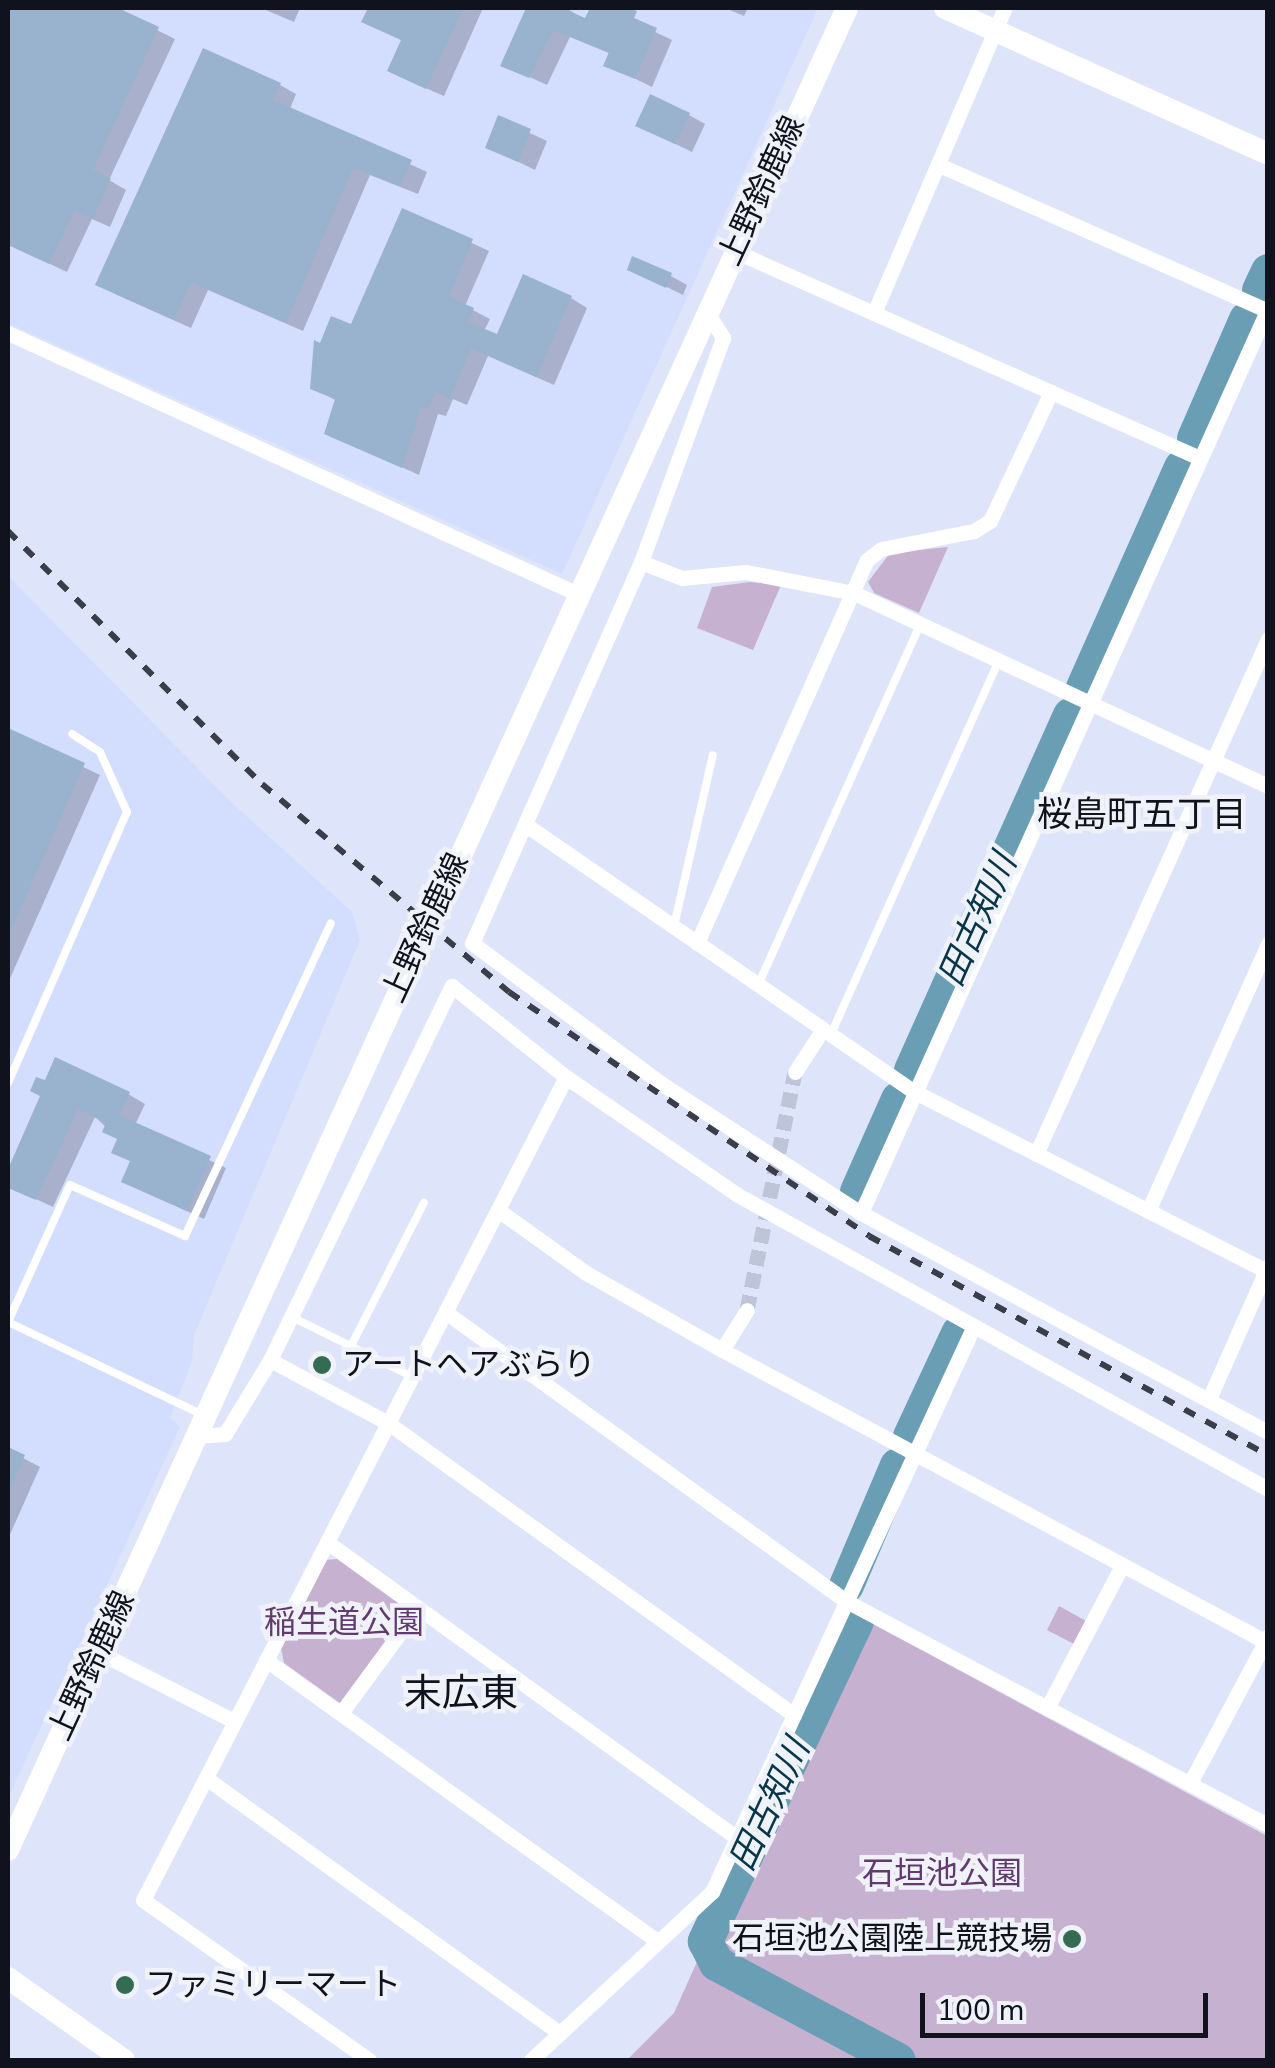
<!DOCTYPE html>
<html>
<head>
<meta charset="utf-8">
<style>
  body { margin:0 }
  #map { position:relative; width:1275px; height:2068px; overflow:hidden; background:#dee4f9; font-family:"Nunito Sans","Noto Sans JP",sans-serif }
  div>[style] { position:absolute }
  .built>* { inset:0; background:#d3ddfe }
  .green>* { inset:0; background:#c7b1d0 }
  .shadow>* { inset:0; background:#0003 }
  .river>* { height:35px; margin:-17.5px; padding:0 17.5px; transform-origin:17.5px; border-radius:17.5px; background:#6a9eb5 }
  .building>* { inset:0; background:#99b2ce }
  .street-tunnel>* { height:15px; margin-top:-7.5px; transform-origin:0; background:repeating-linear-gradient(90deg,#bfc5d8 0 15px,transparent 0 23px) }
  .lane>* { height:8px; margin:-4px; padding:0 4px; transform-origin:4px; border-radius:4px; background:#fff }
  .street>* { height:15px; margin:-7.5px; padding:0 7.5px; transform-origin:7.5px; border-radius:7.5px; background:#fff }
  .secondary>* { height:22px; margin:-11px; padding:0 11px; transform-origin:11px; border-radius:11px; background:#fff }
  .rail>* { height:6px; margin-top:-3px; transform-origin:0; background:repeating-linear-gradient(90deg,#3a3d4a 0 12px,transparent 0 24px) }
  .dots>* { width:28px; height:28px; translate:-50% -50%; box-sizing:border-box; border:5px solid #f0f2f9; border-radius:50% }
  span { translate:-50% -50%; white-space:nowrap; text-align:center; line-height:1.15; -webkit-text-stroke:9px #f0f2f9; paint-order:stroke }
  .street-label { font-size:32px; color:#10131e }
  .poi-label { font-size:32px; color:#10131e }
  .left { translate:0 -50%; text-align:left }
  .right { translate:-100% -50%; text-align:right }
  .park-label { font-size:32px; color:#613b70 }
  .neighbourhood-label { font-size:35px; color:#10131e }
  .water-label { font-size:35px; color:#073648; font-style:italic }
  .quarter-label { font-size:38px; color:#10131e }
  .frame { position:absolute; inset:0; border:10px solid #10131e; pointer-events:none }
  .scale { position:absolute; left:920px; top:1993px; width:288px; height:45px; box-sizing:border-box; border:5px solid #10131e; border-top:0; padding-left:12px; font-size:30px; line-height:35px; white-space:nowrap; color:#10131e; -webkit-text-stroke:8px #f0f2f9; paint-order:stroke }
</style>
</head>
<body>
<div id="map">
  <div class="built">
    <div style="clip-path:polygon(8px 8px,818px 8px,562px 574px,8px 323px)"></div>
    <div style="clip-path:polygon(8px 576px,233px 804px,352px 912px,360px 940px,194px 1335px,192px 1361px,170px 1418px,180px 1427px,8px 1798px)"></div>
  </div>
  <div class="green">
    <div style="clip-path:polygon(948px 547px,919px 613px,874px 593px,868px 582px,890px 553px)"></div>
    <div style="clip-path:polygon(750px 582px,781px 585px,753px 650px,697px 628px,712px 587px)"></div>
    <div style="clip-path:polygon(337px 1559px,409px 1611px,340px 1703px,284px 1663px,281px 1648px,326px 1560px)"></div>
    <div style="clip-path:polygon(1059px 1606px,1086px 1621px,1074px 1644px,1047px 1630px)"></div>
    <div style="clip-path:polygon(860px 1617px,1267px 1836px,1267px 2060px,627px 2060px,674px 2013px,849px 1623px)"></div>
  </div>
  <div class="shadow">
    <div style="clip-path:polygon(8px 8px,112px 8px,175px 39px,109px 180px,126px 190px,110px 227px,92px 219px,67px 272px,8px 244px)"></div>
    <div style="clip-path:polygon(261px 8px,300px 8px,294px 22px)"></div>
    <div style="clip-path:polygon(370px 8px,483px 8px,444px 96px,407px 80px,403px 41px,364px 21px)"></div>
    <div style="clip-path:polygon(528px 8px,566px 8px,587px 21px,592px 8px,605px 8px,672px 40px,652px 87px,607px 65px,611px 54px,570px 37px,547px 85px,503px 65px)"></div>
    <div style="clip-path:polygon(725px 8px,748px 8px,744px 16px)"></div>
    <div style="clip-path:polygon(280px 85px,296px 94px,290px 109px,427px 172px,418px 194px,370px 175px,303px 331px,208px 290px,191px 328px,115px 294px)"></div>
    <div style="clip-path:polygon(689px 115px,705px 124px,692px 152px,655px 134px)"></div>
    <div style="clip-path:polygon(500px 119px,547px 141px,535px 170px,488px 147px)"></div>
    <div style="clip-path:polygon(403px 211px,489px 251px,465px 306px,490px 319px,484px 331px,498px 337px,571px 298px,587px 308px,554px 385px,488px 356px,467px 405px,453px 399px,446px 416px,438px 414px,419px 475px,327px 433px,337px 401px,313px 388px,321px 346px,352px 328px)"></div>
    <div style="clip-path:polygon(630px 269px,671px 276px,687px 285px,683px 295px)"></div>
    <div style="clip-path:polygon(8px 731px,100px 775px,8px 983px)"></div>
    <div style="clip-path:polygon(128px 1094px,145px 1104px,135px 1125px,226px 1168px,204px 1219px,140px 1190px,132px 1162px,114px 1152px,120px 1140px,95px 1117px,53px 1207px,8px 1186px,42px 1096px)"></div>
    <div style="clip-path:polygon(8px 1450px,40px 1467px,8px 1539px)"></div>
  </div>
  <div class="river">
    <div style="left:1259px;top:290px;width:21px;rotate:-65deg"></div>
    <div style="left:1194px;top:438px;width:130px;rotate:-66.4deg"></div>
    <div style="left:1083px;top:687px;width:241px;rotate:-66deg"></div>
    <div style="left:911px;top:1070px;width:389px;rotate:-65.9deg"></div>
    <div style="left:857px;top:1191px;width:101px;rotate:-66deg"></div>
    <div style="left:910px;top:1436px;width:114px;rotate:-65deg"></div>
    <div style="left:846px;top:1585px;width:130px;rotate:-67deg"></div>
    <div style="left:856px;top:1621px;width:354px;rotate:115.3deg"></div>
    <div style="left:705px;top:1941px;width:25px;rotate:63deg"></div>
    <div style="left:716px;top:1963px;width:206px;rotate:28.1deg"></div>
  </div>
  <div class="building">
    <div style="clip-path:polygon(8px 8px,118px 8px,159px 27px,93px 170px,111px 178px,93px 219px,74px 211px,49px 264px,8px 245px)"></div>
    <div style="clip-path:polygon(368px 8px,463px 8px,426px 89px,387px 71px,401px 40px,361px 22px)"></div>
    <div style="clip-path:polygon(526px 8px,562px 8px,585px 18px,590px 8px,628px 8px,637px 11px,634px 18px,657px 28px,635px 79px,603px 66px,609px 52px,553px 30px,529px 78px,500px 66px)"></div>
    <div style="clip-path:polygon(203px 48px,281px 83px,273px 100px,412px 160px,400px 186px,353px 168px,286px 323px,191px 282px,174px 320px,95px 285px)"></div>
    <div style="clip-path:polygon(650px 94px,690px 113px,675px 144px,635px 126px)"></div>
    <div style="clip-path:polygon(498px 115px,531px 129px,518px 162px,485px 148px)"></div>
    <div style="clip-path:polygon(402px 208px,473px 239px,449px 297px,474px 308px,468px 322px,497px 334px,523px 274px,572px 296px,536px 377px,471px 348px,450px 398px,436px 392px,428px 409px,421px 406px,402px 468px,324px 434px,335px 399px,310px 389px,314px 340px,320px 343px,331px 316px,351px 324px)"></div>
    <div style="clip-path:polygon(632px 256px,672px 273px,666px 288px,627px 270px)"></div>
    <div style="clip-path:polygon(8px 728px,85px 763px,8px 937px)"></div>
    <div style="clip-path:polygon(55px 1057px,130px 1092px,119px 1115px,211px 1156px,187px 1211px,121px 1182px,130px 1161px,111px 1153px,117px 1139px,102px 1132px,106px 1123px,78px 1109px,36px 1200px,8px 1188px,8px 1169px,40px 1096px,30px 1091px,36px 1077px,45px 1080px)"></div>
    <div style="clip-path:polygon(8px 1447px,25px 1455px,8px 1494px)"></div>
  </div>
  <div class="street-tunnel">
    <div style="left:747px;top:1310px;width:243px;rotate:-78.6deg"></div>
  </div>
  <div class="lane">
    <div style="left:674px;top:926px;width:175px;rotate:-77.2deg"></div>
    <div style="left:759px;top:983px;width:390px;rotate:-65.8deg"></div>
    <div style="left:831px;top:1034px;width:405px;rotate:-65.8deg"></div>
    <div style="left:8px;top:1083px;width:296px;rotate:-66.3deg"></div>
    <div style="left:127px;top:812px;width:66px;rotate:-114.2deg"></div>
    <div style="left:100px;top:752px;width:33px;rotate:-147deg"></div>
    <div style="left:292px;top:1317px;width:135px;rotate:26.4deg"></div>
    <div style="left:8px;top:1322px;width:150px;rotate:-65.7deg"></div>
    <div style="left:70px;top:1185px;width:126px;rotate:23.9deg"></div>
    <div style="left:185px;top:1236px;width:345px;rotate:-65deg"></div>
    <div style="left:8px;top:1322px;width:214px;rotate:25.5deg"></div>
    <div style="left:351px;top:1346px;width:161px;rotate:-63deg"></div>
  </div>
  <div class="street">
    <div style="left:939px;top:165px;width:360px;rotate:23.9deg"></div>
    <div style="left:707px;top:312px;width:31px;rotate:58deg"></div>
    <div style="left:723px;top:338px;width:239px;rotate:110.1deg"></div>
    <div style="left:641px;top:562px;width:417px;rotate:113.9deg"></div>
    <div style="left:472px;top:943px;width:237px;rotate:36.6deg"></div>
    <div style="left:662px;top:1084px;width:237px;rotate:33deg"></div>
    <div style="left:861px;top:1213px;width:462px;rotate:28.3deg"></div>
    <div style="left:874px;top:313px;width:332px;rotate:-66.8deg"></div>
    <div style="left:8px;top:333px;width:629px;rotate:24.61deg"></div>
    <div style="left:1051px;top:392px;width:163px;rotate:23.9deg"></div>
    <div style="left:641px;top:562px;width:44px;rotate:21.3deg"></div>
    <div style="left:682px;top:578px;width:64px;rotate:-5.4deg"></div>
    <div style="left:746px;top:572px;width:110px;rotate:11deg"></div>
    <div style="left:854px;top:593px;width:457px;rotate:25deg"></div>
    <div style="left:526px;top:825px;width:472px;rotate:34.5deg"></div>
    <div style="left:915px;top:1092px;width:396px;rotate:27deg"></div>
    <div style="left:697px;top:943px;width:419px;rotate:-66.1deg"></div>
    <div style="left:867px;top:560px;width:18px;rotate:-38deg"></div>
    <div style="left:881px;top:549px;width:95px;rotate:-11deg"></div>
    <div style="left:974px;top:531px;width:19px;rotate:-32deg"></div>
    <div style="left:990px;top:521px;width:143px;rotate:-64.7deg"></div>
    <div style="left:1051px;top:392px;width:347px;rotate:-156deg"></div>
    <div style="left:795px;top:1072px;width:51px;rotate:-56.9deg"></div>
    <div style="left:1036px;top:1154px;width:565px;rotate:-65.75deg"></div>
    <div style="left:498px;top:1210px;width:108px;rotate:35.6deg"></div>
    <div style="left:586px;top:1273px;width:156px;rotate:29.5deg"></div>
    <div style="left:722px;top:1350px;width:620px;rotate:28.22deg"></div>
    <div style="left:1148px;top:1211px;width:293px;rotate:-65.8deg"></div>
    <div style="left:861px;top:1213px;width:989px;rotate:-65.77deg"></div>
    <div style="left:448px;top:1314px;width:493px;rotate:35.8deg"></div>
    <div style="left:848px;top:1602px;width:476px;rotate:28deg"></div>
    <div style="left:722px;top:1350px;width:47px;rotate:-58deg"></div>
    <div style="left:270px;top:1360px;width:134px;rotate:28.1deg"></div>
    <div style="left:388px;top:1423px;width:500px;rotate:35.72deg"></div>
    <div style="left:1209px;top:1399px;width:145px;rotate:-66.1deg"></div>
    <div style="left:197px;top:1436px;width:28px;rotate:-4deg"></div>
    <div style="left:225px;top:1434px;width:87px;rotate:-58.7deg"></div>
    <div style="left:270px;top:1360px;width:416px;rotate:-64.1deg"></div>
    <div style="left:452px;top:986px;width:146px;rotate:38.6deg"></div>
    <div style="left:566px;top:1077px;width:206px;rotate:34.5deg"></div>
    <div style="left:736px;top:1194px;width:608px;rotate:29.01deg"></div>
    <div style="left:327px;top:1542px;width:506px;rotate:35.83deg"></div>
    <div style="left:98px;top:1652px;width:153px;rotate:26.9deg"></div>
    <div style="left:266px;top:1660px;width:481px;rotate:35.7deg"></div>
    <div style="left:1047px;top:1708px;width:161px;rotate:-62.2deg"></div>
    <div style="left:341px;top:1713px;width:130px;rotate:-53.7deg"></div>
    <div style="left:206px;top:1778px;width:436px;rotate:35.8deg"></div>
    <div style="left:1190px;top:1783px;width:166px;rotate:-62deg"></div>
    <div style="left:369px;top:2060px;width:277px;rotate:-144.7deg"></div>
    <div style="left:143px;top:1900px;width:925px;rotate:-62.8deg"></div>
    <div style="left:531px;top:2060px;width:247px;rotate:-42.9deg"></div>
    <div style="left:712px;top:1892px;width:621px;rotate:-65.17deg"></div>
  </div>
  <div class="secondary">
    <div style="left:945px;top:8px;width:354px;rotate:24.3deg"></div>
    <div style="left:8px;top:1850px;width:2024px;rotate:-65.51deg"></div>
    <div style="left:8px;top:1978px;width:142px;rotate:35.3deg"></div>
  </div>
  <div class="rail">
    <div style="left:8px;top:531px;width:359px;rotate:44.9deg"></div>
    <div style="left:262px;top:784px;width:323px;rotate:40.1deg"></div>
    <div style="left:509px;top:992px;width:435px;rotate:34.1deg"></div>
    <div style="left:869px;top:1236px;width:455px;rotate:28.8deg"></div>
  </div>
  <div class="dots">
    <div style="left:322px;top:1365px;background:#346c53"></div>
    <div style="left:1072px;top:1939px;background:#346c53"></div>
    <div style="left:125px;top:1985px;background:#346c53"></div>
  </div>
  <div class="street-label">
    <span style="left:762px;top:191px;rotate:-65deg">上野鈴鹿線</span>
    <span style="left:426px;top:928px;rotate:-65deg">上野鈴鹿線</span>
    <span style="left:92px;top:1666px;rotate:-65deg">上野鈴鹿線</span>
  </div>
  <div class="poi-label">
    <span class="left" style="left:342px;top:1365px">アートヘアぶらり</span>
    <span class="right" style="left:1052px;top:1939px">石垣池公園陸上競技場</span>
    <span class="left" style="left:145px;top:1985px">ファミリーマート</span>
  </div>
  <div class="park-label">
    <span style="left:344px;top:1623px">稲生道公園</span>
    <span style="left:942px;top:1874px">石垣池公園</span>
  </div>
  <div class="neighbourhood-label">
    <span style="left:1142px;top:815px">桜島町五丁目</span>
  </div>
  <div class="water-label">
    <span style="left:978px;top:920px;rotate:-66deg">田古知川</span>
    <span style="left:770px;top:1805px;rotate:-65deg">田古知川</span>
  </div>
  <div class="quarter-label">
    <span style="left:461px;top:1694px">末広東</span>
  </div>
  <div class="frame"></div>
  <div class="scale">100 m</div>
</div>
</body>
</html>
